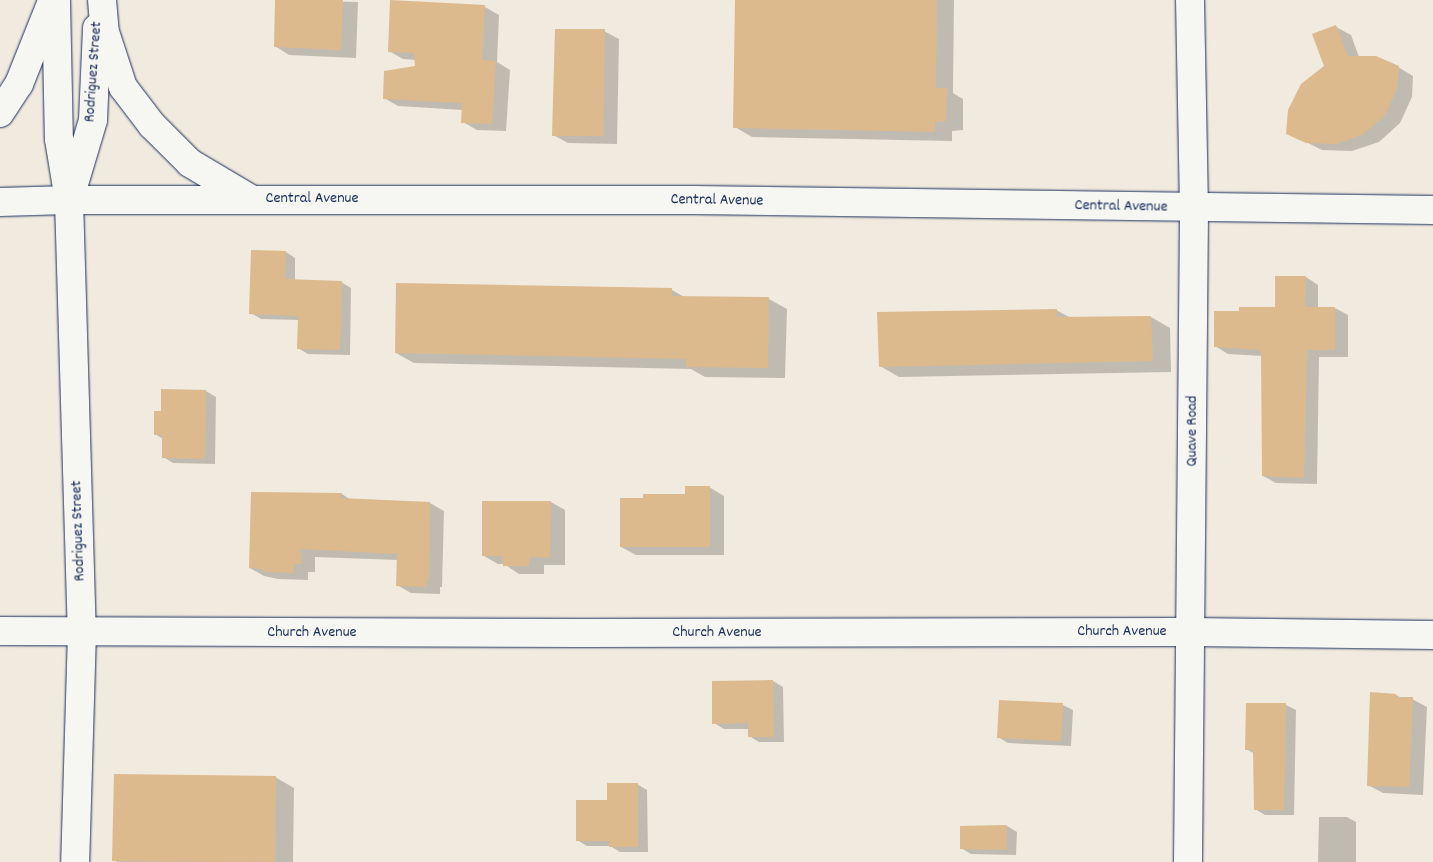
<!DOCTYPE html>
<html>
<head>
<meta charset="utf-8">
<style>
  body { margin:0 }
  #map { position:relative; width:1433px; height:862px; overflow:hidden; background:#f1eade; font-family:Dekko,sans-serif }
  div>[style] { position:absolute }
  .shadow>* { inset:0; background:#0003 }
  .building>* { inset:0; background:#ddb98e }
  .roads { filter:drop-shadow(0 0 1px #1b2f5e) drop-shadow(0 0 1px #1b2f5e) }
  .minor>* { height:28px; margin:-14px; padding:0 14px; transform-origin:14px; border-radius:14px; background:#f6f6f2 }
  .tertiary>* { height:28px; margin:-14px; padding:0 14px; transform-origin:14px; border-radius:14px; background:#f6f6f2 }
  .secondary>* { height:28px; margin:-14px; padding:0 14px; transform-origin:14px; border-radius:14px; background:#f6f6f2 }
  span { translate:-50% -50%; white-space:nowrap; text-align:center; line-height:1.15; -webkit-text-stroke:4px #f6f6f2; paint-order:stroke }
  .street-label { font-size:16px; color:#1b2f5e }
</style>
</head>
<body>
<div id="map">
  <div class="shadow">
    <div style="clip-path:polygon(276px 0,358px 2px,356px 58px,289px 55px,275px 46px)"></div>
    <div style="clip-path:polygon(736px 0,954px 0,953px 93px,963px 99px,963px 130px,952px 131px,952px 141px,752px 137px,735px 127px)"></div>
    <div style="clip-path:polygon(392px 1px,485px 7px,499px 15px,497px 62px,510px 70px,506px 131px,477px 130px,463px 122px,463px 110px,398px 106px,384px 98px,416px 67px,416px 60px,403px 59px,389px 51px)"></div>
    <div style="clip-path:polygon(1336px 27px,1351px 35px,1359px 57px,1398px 67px,1413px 76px,1412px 97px,1400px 123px,1379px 142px,1352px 151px,1322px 150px,1288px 133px,1325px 66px)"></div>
    <div style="clip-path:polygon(604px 31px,619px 39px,617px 144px,568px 143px,553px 135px)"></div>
    <div style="clip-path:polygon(286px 252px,295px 258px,295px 281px,341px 282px,351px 288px,350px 355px,308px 354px,298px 348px,299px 320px,261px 319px,251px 313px)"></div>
    <div style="clip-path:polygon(1306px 277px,1318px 285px,1318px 308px,1335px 308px,1348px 315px,1348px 357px,1319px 357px,1317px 484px,1276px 483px,1263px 476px,1263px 356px,1228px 354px,1215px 346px,1240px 312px,1276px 308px)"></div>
    <div style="clip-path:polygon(672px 290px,686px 298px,769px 299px,787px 309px,785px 378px,705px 377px,691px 369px,414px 363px,396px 353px)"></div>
    <div style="clip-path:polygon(1056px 310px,1071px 318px,1151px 317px,1170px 328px,1171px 372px,899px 377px,880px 366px)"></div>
    <div style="clip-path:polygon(206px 391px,216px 397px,215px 464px,173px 463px,163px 457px,163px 439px,155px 434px,162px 412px)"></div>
    <div style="clip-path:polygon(709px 487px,724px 496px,724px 555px,636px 555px,621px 547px,644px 499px,686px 495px)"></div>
    <div style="clip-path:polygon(252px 493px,342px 494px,351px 500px,430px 503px,444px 511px,442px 587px,440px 587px,440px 594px,411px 593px,397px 585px,398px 560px,315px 557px,315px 572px,308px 572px,308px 580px,278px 579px,264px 576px,250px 568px)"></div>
    <div style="clip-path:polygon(551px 502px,565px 510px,565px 565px,544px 565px,544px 574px,519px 574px,504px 564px,498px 564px,484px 556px)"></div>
    <div style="clip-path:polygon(773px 681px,783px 687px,784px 742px,759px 742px,749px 736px,749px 729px,724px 729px,714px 723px,713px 682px)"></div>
    <div style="clip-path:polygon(1396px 695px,1402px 698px,1412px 699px,1427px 707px,1423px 795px,1383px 793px,1368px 785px)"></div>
    <div style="clip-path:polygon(1000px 701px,1063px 705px,1073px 710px,1071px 746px,1008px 743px,998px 737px)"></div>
    <div style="clip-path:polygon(1286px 705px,1296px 710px,1294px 815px,1265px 815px,1255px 809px,1255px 754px,1246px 749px)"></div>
    <div style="clip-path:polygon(275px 777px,294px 788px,293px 862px,117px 862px,114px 860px)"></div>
    <div style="clip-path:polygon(637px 784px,647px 790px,648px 852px,620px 852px,610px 846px,587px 846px,577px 840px)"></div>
    <div style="clip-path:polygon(1319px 817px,1347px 817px,1356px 822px,1356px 862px,1318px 862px)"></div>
    <div style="clip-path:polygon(1007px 826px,1017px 832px,1016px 855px,971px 854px,961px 848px)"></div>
  </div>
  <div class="building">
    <div style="clip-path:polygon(275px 0,343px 0,341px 50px,274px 47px)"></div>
    <div style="clip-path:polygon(390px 0,485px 5px,482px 60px,496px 61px,492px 124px,461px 123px,462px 103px,383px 99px,384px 71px,415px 66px,414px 53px,388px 52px)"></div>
    <div style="clip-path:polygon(735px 0,937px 0,936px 88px,947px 88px,946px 121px,935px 122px,935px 132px,733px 128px)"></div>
    <div style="clip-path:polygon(1336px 25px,1348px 56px,1376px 56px,1399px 66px,1397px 89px,1385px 115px,1364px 134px,1337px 144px,1306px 143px,1286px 134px,1288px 110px,1301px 84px,1324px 66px,1312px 34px)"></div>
    <div style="clip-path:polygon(555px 29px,605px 29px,603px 136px,552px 136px)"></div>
    <div style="clip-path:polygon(251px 250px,286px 251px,285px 279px,342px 281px,340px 350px,297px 349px,298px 316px,249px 314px)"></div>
    <div style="clip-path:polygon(1275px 276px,1306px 276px,1305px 307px,1335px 307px,1335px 350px,1307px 350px,1304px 478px,1262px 476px,1261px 350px,1214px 347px,1214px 311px,1239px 311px,1239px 307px,1275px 307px)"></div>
    <div style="clip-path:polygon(396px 283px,672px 288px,672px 296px,769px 297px,768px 368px,686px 367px,686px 359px,395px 353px)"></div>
    <div style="clip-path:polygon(1057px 309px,1057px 317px,1151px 316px,1153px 361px,879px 367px,877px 312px)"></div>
    <div style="clip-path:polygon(161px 389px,206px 390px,205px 459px,162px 458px,162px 435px,154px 435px,154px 411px,161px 411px)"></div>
    <div style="clip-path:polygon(685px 486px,710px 486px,710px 547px,620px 547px,620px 498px,643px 498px,643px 494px,685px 494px)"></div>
    <div style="clip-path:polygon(251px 492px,342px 493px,340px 498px,430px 502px,429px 579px,427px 579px,426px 587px,396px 586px,397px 554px,301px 549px,301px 564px,294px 564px,294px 573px,263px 572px,263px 569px,249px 568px)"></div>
    <div style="clip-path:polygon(482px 501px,551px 501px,550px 558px,530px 557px,529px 566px,503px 566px,503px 556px,482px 556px)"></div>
    <div style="clip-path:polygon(773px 680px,774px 737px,748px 737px,748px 723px,712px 724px,712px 681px)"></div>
    <div style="clip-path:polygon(1370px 692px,1396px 694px,1396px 697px,1413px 697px,1409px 787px,1367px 786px)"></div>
    <div style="clip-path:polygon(999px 700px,1063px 703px,1061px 741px,997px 738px)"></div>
    <div style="clip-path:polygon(1246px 703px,1286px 703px,1284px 810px,1254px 810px,1253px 750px,1245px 750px)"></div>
    <div style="clip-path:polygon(114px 774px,276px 776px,275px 862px,112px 861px)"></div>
    <div style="clip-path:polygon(607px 783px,638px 783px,638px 847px,609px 847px,609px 841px,576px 841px,576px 800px,607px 800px)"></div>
    <div style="clip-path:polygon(1007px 825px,1007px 850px,960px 849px,960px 826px)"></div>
  </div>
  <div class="roads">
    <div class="minor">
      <div style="left:0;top:631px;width:581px;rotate:0.2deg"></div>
      <div style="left:581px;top:633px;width:610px;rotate:-0.09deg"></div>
      <div style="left:1191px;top:632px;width:242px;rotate:0.7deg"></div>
    </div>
    <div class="tertiary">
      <div style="left:0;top:202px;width:69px;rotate:-1.7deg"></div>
      <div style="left:1188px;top:862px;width:654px;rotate:-89.47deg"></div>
      <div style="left:1194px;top:208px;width:208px;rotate:-91.1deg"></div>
    </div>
    <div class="secondary">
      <div style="left:56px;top:0;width:139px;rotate:88.8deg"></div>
      <div style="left:59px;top:139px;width:62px;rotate:80.7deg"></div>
      <div style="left:69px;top:200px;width:432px;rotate:88.3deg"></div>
      <div style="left:82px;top:632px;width:230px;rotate:91.7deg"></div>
      <div style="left:102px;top:0;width:32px;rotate:85deg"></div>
      <div style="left:105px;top:32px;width:58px;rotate:71.9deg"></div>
      <div style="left:123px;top:87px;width:48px;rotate:52.7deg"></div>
      <div style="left:152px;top:125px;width:54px;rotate:45deg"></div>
      <div style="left:190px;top:163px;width:69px;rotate:30.7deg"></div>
      <div style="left:0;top:113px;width:35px;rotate:-57deg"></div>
      <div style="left:19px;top:84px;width:89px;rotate:-68.3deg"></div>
      <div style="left:71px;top:194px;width:77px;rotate:-73.4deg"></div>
      <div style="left:93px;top:120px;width:92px;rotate:-87.5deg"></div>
      <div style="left:69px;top:200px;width:625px"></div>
      <div style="left:694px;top:200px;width:739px;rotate:0.78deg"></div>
    </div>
  </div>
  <div class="street-label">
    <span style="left:94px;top:72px;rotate:-86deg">Rodriguez Street</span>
    <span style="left:312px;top:199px">Central Avenue</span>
    <span style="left:717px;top:201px;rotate:1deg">Central Avenue</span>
    <span style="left:1121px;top:207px;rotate:1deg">Central Avenue</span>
    <span style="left:1193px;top:431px;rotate:-90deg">Quave Road</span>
    <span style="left:79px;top:531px;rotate:-92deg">Rodriguez Street</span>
    <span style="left:1122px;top:632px">Church Avenue</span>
    <span style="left:312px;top:633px">Church Avenue</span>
    <span style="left:717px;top:633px">Church Avenue</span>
  </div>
</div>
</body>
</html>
